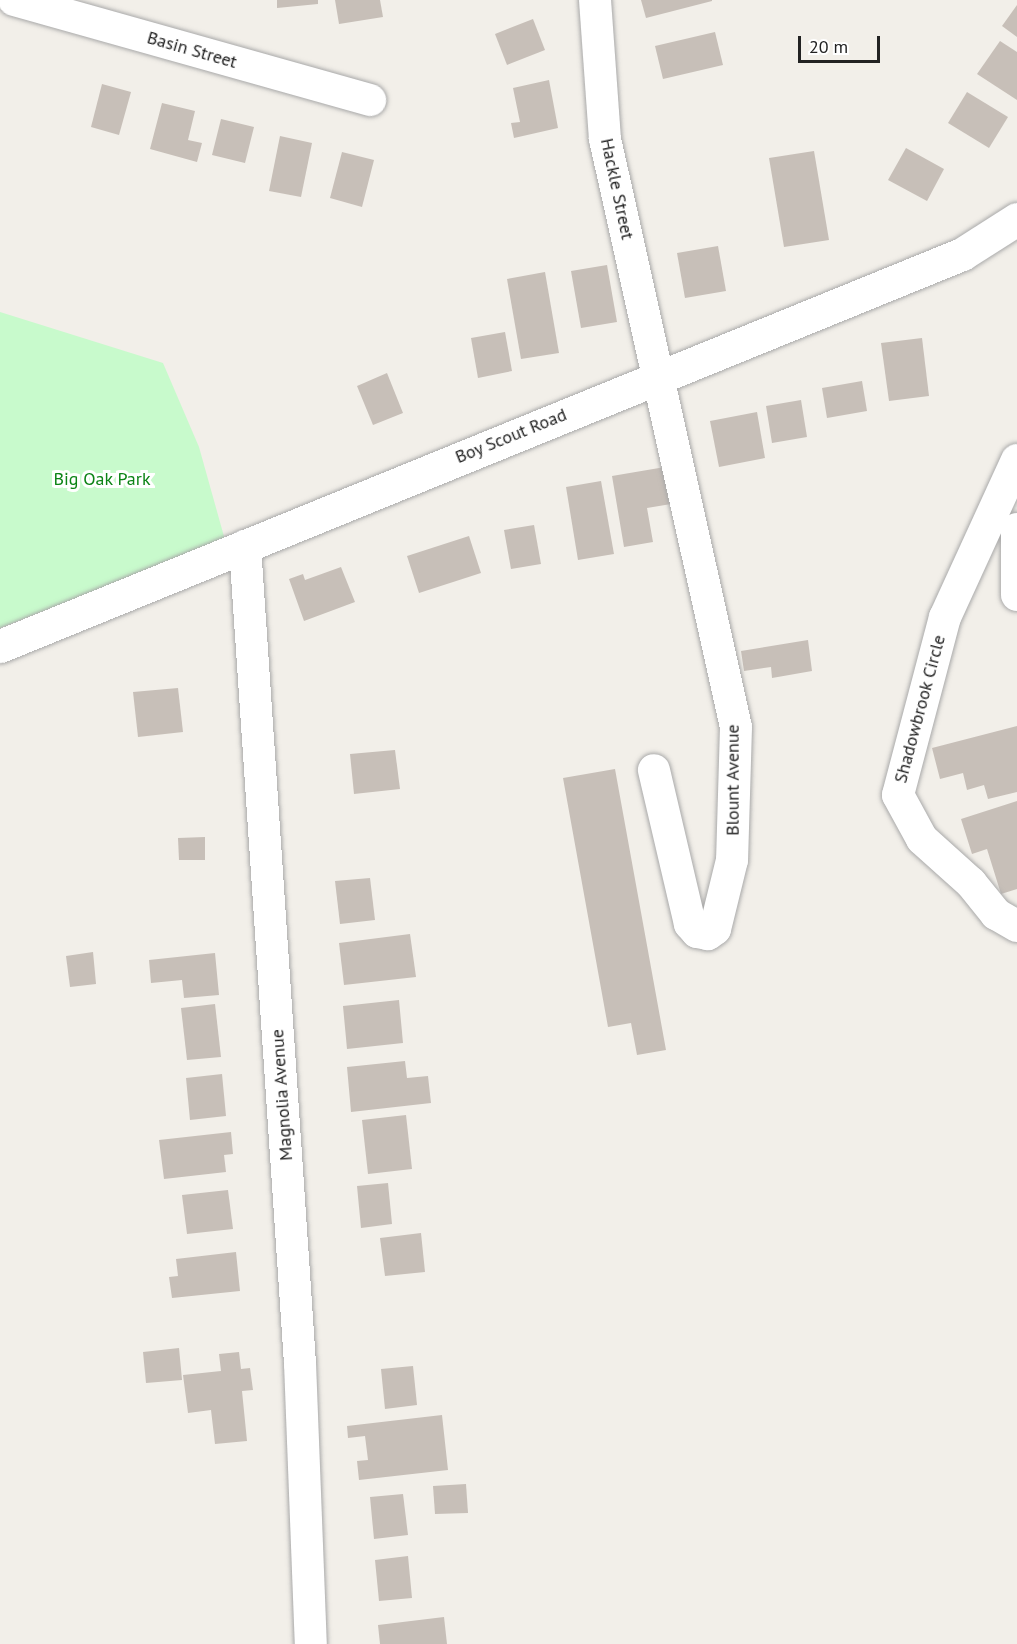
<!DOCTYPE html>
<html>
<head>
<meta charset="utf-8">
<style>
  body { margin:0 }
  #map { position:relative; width:1017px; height:1644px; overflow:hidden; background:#f2efe9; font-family:"PT Sans",sans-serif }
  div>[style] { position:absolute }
  .park>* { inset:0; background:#c8facc }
  .building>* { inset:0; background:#c7bfb8 }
  .roads { filter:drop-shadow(0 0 2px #a9a9a9) drop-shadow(0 0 2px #a9a9a9) }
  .minor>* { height:32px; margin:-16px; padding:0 16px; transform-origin:16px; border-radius:16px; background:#fff }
  .tertiary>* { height:33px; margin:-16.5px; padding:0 16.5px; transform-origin:16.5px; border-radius:16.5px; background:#fff }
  span { translate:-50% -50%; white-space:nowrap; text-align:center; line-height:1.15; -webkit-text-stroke:6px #fff; paint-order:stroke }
  .street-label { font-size:18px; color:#222 }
  .park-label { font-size:18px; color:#0c8416 }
  .scale { position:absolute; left:798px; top:36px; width:82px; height:27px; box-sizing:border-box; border:3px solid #222; border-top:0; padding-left:8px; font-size:18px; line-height:21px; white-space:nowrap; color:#222; -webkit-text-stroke:4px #fff; paint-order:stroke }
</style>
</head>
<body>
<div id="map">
  <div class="park">
    <div style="clip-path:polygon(0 312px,163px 363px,199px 447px,225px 540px,0 628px)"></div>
  </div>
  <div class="building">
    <div style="clip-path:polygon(277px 0,318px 0,318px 4px,277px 8px)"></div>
    <div style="clip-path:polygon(335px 0,380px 0,383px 17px,339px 24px)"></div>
    <div style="clip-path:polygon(641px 0,712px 0,712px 1px,646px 18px)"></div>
    <div style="clip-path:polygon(1017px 5px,1017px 37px,1002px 26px)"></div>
    <div style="clip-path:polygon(533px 19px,545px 50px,507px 65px,495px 34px)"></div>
    <div style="clip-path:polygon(715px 32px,723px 65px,663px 79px,655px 46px)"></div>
    <div style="clip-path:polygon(1000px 41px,1017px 52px,1017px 100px,977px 74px)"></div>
    <div style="clip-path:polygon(549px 80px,558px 128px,514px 138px,511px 123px,520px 122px,513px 88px)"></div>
    <div style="clip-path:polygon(102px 84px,131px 92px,119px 135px,91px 127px)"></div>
    <div style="clip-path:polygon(967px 92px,1008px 117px,989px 148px,948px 123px)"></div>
    <div style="clip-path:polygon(162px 103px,195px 111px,188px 140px,202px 143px,197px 162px,150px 149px)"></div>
    <div style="clip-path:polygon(221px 119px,254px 127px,245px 163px,212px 155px)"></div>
    <div style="clip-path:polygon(280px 136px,312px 143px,301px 197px,269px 191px)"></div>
    <div style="clip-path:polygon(906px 148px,944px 169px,927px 201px,888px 180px)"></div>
    <div style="clip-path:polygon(814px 151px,829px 240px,784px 247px,769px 158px)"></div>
    <div style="clip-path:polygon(342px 152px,374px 160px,362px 207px,330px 198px)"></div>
    <div style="clip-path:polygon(718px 246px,726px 291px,685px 298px,677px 253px)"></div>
    <div style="clip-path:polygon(607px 265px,617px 322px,581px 328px,571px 271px)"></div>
    <div style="clip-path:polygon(545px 272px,559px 353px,521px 359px,507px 279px)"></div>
    <div style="clip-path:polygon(505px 332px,512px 371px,478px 378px,471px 338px)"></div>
    <div style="clip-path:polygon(922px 338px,929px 396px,889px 401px,881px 343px)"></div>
    <div style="clip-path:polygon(387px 373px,403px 413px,373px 425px,357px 386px)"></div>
    <div style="clip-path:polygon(862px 381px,867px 411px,827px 418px,822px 388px)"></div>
    <div style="clip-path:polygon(801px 400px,807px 437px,772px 443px,766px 406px)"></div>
    <div style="clip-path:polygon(757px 412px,765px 458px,719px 467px,710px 421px)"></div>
    <div style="clip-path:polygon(665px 467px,671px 504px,647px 508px,653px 542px,624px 547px,612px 476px)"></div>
    <div style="clip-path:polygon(601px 481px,614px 554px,578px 560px,566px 487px)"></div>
    <div style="clip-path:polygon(534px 525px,541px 564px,511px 569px,504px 530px)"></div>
    <div style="clip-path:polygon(469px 536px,481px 573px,419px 593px,407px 556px)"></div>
    <div style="clip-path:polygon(341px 567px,355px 602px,304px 621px,289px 579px,303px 574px,305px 580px)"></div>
    <div style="clip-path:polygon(808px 640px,812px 671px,772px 678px,771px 667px,744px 671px,741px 651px)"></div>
    <div style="clip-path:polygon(178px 688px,183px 732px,138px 737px,133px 692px)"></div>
    <div style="clip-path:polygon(1017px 726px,1017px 792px,988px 799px,984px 785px,967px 790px,963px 773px,940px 779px,932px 748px)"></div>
    <div style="clip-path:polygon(395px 750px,400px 789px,354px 794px,350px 754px)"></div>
    <div style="clip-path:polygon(615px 769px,666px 1050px,637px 1055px,631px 1023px,608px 1027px,563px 778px)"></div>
    <div style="clip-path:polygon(1017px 801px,1017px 889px,1001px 894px,987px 849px,972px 854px,961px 819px)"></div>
    <div style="clip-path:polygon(205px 837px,205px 860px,179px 860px,178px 838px)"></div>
    <div style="clip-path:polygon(370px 878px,375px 920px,340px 924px,335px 881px)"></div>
    <div style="clip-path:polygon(410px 934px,416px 977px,344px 985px,339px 943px)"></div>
    <div style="clip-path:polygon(93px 952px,96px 984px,70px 987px,66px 956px)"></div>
    <div style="clip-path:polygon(215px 953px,219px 995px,184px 998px,182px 980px,151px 983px,149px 960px)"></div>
    <div style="clip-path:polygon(399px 1000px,403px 1043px,347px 1049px,343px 1006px)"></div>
    <div style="clip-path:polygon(215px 1004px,221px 1057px,187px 1060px,181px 1008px)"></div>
    <div style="clip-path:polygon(405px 1061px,407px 1078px,428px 1076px,431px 1103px,351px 1112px,347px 1067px)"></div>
    <div style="clip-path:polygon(222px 1074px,226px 1116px,190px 1120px,186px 1078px)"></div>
    <div style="clip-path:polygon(406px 1115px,412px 1169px,368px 1174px,362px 1120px)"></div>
    <div style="clip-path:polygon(231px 1132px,233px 1154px,224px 1155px,226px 1172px,164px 1179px,159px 1140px)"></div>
    <div style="clip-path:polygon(388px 1183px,392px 1224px,361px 1228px,357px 1186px)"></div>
    <div style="clip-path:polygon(228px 1190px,233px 1229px,187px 1234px,182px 1195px)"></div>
    <div style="clip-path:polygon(421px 1233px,425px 1272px,385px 1276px,380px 1238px)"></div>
    <div style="clip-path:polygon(236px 1252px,240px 1291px,172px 1298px,169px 1277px,178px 1276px,176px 1259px)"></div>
    <div style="clip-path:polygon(179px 1348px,182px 1380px,146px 1383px,143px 1352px)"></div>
    <div style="clip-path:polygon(239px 1352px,241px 1369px,250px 1368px,253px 1390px,242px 1391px,247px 1441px,215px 1444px,211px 1410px,188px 1413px,183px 1375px,221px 1371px,219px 1354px)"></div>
    <div style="clip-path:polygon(413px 1366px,417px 1405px,385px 1409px,381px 1369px)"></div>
    <div style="clip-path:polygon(442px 1415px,448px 1470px,359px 1480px,357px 1461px,368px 1460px,365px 1436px,348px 1438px,347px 1426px)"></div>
    <div style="clip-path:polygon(466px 1484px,468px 1513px,435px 1514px,433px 1486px)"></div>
    <div style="clip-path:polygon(403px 1494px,408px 1535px,374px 1539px,370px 1497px)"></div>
    <div style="clip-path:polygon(408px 1556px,412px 1598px,379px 1601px,375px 1560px)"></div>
    <div style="clip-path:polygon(444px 1617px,447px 1644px,380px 1644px,378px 1625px)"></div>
  </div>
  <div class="roads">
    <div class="minor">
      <div style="left:14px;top:0;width:370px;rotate:15.7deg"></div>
      <div style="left:595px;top:0;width:139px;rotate:85.9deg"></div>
      <div style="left:605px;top:139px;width:602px;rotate:77.44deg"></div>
      <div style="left:736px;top:727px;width:133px;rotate:91.7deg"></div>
      <div style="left:732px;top:860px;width:71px;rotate:103.8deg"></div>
      <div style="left:715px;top:929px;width:9px;rotate:144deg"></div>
      <div style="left:708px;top:934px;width:11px;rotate:-170deg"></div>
      <div style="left:697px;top:932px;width:11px;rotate:-131deg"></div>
      <div style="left:690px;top:924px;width:158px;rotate:-103.2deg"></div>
      <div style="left:1017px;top:460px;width:173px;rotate:114.6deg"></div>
      <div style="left:945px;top:617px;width:184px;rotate:104.8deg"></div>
      <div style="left:898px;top:795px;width:50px;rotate:61.4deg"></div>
      <div style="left:922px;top:839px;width:66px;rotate:41.9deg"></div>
      <div style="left:971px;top:883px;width:40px;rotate:51deg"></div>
      <div style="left:996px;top:914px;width:24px;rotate:30deg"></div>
      <div style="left:1017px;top:529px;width:66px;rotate:90deg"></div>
      <div style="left:245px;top:546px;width:819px;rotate:86.15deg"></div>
      <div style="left:300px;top:1363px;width:281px;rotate:87.8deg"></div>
    </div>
    <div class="tertiary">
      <div style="left:0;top:646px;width:1039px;rotate:-22.17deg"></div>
      <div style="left:962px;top:254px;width:65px;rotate:-32.5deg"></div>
    </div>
  </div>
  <div class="street-label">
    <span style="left:192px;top:50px;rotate:16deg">Basin Street</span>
    <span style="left:617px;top:189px;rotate:78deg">Hackle Street</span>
    <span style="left:511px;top:436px;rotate:-22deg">Boy Scout Road</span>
    <span style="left:920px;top:709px;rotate:-75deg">Shadowbrook Circle</span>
    <span style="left:733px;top:780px;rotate:-90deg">Blount Avenue</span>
    <span style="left:282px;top:1095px;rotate:-94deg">Magnolia Avenue</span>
  </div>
  <div class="park-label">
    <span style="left:102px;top:479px">Big Oak Park</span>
  </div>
  <div class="scale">20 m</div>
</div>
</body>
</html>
